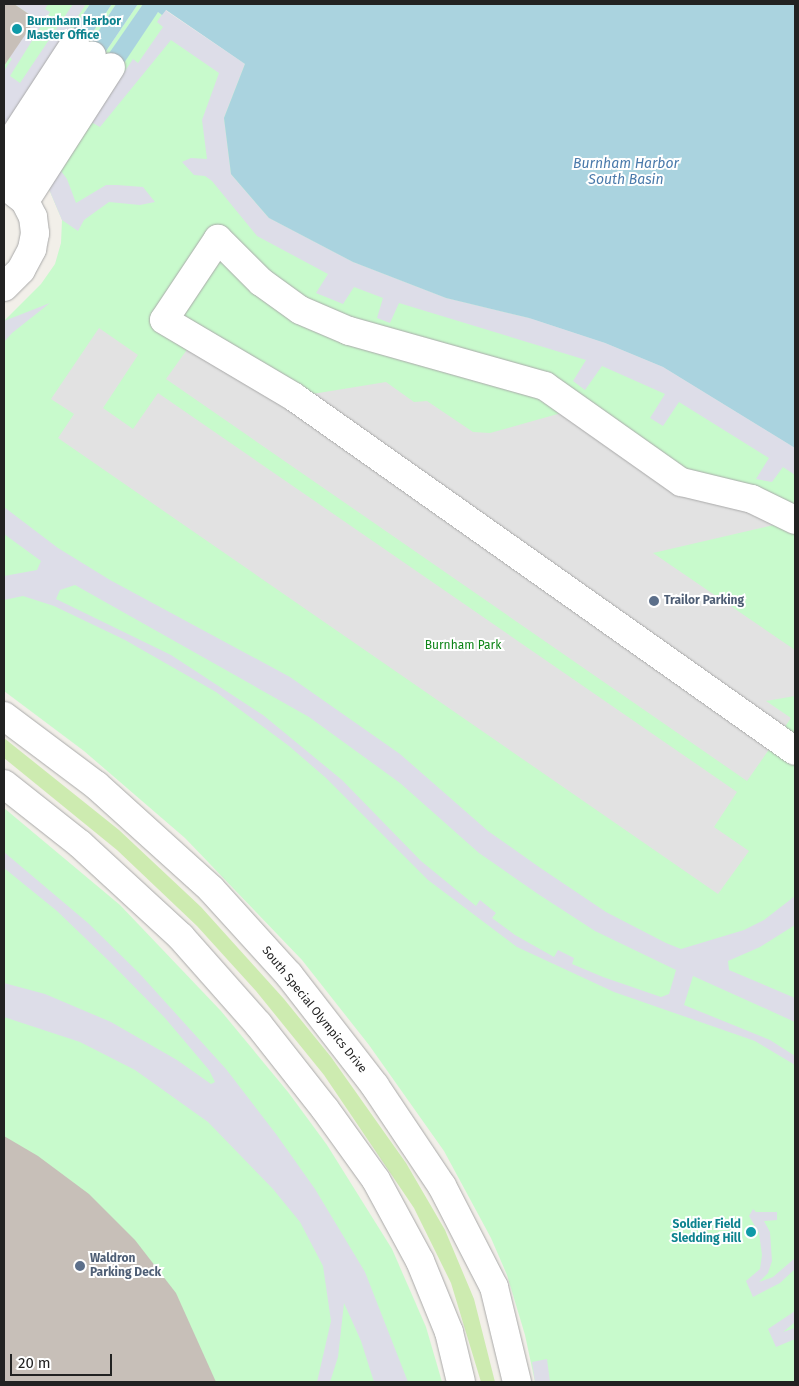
<!DOCTYPE html>
<html>
<head>
<meta charset="utf-8">
<style>
  body { margin:0 }
  #map { position:relative; width:799px; height:1386px; overflow:hidden; background:#f2efe9; font-family:"Fira Sans",sans-serif }
  div>[style] { position:absolute }
  .grass>* { inset:0; background:#cdebb0 }
  .park>* { inset:0; background:#c8facc }
  .parking>* { inset:0; background:#e2e2e2 }
  .plaza>* { inset:0; background:#dddde8 }
  .water>* { inset:0; background:#aad3df }
  .building>* { inset:0; background:#c7bfb8 }
  .roads { filter:drop-shadow(0 0 1px #a9a9a9) drop-shadow(0 0 1px #a9a9a9) }
  .minor>* { height:28px; margin:-14px; padding:0 14px; transform-origin:14px; border-radius:14px; background:#fff }
  .dots>* { width:14px; height:14px; translate:-50% -50%; box-sizing:border-box; border:2px solid #fff; border-radius:50% }
  span { translate:-50% -50%; white-space:nowrap; text-align:center; line-height:1.15; -webkit-text-stroke:4px #fff; paint-order:stroke }
  .culture-label { font-size:12px; color:#0d838f; font-weight:700 }
  .left { translate:0 -50%; text-align:left }
  .right { translate:-100% -50%; text-align:right }
  .service-label { font-size:12px; color:#4e5e75; font-weight:700 }
  .park-label { font-size:12px; color:#0c8416 }
  .street-label { font-size:12px; color:#222 }
  .water-label { font-size:14px; color:#4a7aab; font-style:italic }
  .frame { position:absolute; inset:0; border:5px solid #222; pointer-events:none }
  .scale { position:absolute; left:10px; top:1354px; width:102px; height:22px; box-sizing:border-box; border:2px solid #222; border-top:0; padding-left:6px; font-size:15px; line-height:18px; white-space:nowrap; color:#222; -webkit-text-stroke:4px #fff; paint-order:stroke }
</style>
</head>
<body>
<div id="map">
  <div class="grass">
    <div style="clip-path:polygon(4px 738px,119px 830px,201px 907px,284px 999px,331px 1057px,406px 1163px,445px 1230px,474px 1299px,495px 1382px,481px 1382px,451px 1283px,414px 1208px,324px 1075px,256px 991px,197px 926px,117px 850px,4px 758px)"></div>
  </div>
  <div class="park">
    <div style="clip-path:polygon(4px 4px,90px 4px,67px 38px,82px 48px,112px 4px,116px 4px,86px 50px,100px 60px,138px 4px,143px 4px,104px 62px,158px 12px,245px 64px,269px 218px,353px 262px,446px 298px,529px 318px,795px 448px,795px 1382px,535px 1382px,525px 1335px,507px 1275px,491px 1238px,444px 1151px,369px 1045px,302px 960px,185px 838px,84px 751px,4px 691px,4px 321px,41px 284px,55px 264px,61px 243px,62px 220px,43px 175px,4px 148px)"></div>
    <div style="clip-path:polygon(4px 808px,120px 905px,221px 1011px,288px 1092px,327px 1145px,392px 1249px,426px 1327px,442px 1382px,4px 1382px)"></div>
  </div>
  <div class="parking">
    <div style="clip-path:polygon(99px 328px,138px 355px,103px 408px,133px 429px,158px 393px,737px 792px,714px 827px,749px 851px,718px 894px,58px 438px,74px 414px,51px 399px)"></div>
    <div style="clip-path:polygon(196px 337px,294px 397px,386px 382px,414px 402px,427px 401px,473px 432px,490px 433px,579px 408px,681px 482px,795px 520px,653px 553px,795px 650px,795px 696px,766px 701px,791px 718px,747px 781px,166px 379px)"></div>
  </div>
  <div class="plaza">
    <div style="clip-path:polygon(14px 4px,48px 4px,45px 9px,50px 12px,10px 76px,20px 83px,73px 4px,86px 4px,4px 129px,4px 71px,12px 59px,7px 55px,36px 19px)"></div>
    <div style="clip-path:polygon(165px 10px,245px 64px,224px 118px,231px 174px,269px 218px,353px 262px,446px 298px,529px 318px,605px 343px,663px 367px,795px 448px,795px 475px,783px 467px,772px 482px,756px 479px,769px 458px,679px 402px,663px 426px,650px 418px,665px 394px,602px 366px,585px 390px,573px 381px,586px 360px,399px 303px,390px 323px,377px 318px,383px 298px,354px 287px,343px 304px,316px 293px,328px 274px,257px 236px,212px 181px,205px 176px,194px 175px,182px 162px,191px 158px,207px 159px,202px 120px,219px 73px,171px 40px,100px 127px,91px 122px,133px 59px,138px 63px,163px 27px,157px 22px)"></div>
    <div style="clip-path:polygon(52px 159px,67px 179px,76px 203px,106px 185px,117px 185px,143px 187px,155px 202px,140px 205px,109px 202px,84px 220px,78px 231px,62px 220px,43px 175px)"></div>
    <div style="clip-path:polygon(50px 303px,12px 333px,4px 342px,4px 321px)"></div>
    <div style="clip-path:polygon(evenodd,4px 507px,58px 548px,110px 580px,290px 677px,400px 754px,488px 831px,539px 867px,606px 912px,666px 943px,681px 949px,744px 930px,764px 920px,795px 896px,795px 925px,760px 947px,728px 961px,729px 970px,795px 998px,795px 1022px,693px 976px,684px 1005px,770px 1040px,795px 1056px,795px 1065px,755px 1041px,614px 992px,517px 947px,428px 880px,326px 778px,289px 746px,216px 692px,125px 640px,54px 606px,23px 596px,4px 600px,4px 576px,37px 570px,41px 561px,4px 534px,4px 507px,75px 585px,309px 717px,400px 783px,479px 853px,538px 894px,595px 931px,676px 970px,669px 994px,661px 997px,603px 977px,572px 964px,574px 958px,558px 950px,554px 957px,515px 935px,492px 918px,496px 913px,480px 900px,476px 906px,421px 861px,342px 780px,263px 715px,171px 655px,56px 599px,60px 590px,75px 585px)"></div>
    <div style="clip-path:polygon(4px 852px,88px 923px,139px 973px,226px 1069px,276px 1134px,315px 1189px,365px 1272px,408px 1382px,374px 1382px,361px 1341px,344px 1303px,338px 1357px,330px 1382px,317px 1382px,331px 1321px,323px 1266px,300px 1222px,273px 1189px,208px 1122px,135px 1070px,80px 1042px,4px 1017px,4px 983px,45px 994px,111px 1022px,177px 1060px,211px 1084px,215px 1082px,209px 1070px,165px 1018px,110px 962px,57px 911px,4px 868px)"></div>
    <div style="clip-path:polygon(753px 1209px,756px 1212px,777px 1212px,777px 1220px,764px 1221px,770px 1232px,772px 1261px,768px 1273px,759px 1282px,773px 1277px,795px 1258px,795px 1269px,780px 1283px,753px 1297px,746px 1281px,760px 1269px,762px 1255px,759px 1233px,749px 1216px)"></div>
    <div style="clip-path:polygon(795px 1311px,795px 1322px,783px 1332px,795px 1328px,795px 1339px,776px 1347px,768px 1329px)"></div>
    <div style="clip-path:polygon(547px 1359px,550px 1382px,535px 1382px,532px 1362px)"></div>
  </div>
  <div class="water">
    <div style="clip-path:polygon(90px 4px,112px 4px,82px 48px,67px 38px)"></div>
    <div style="clip-path:polygon(116px 4px,138px 4px,100px 60px,86px 50px)"></div>
    <div style="clip-path:polygon(143px 4px,795px 4px,795px 448px,663px 367px,605px 343px,529px 318px,446px 298px,353px 262px,269px 218px,231px 174px,224px 118px,245px 64px,166px 10px,162px 15px,158px 12px,118px 72px,103px 62px)"></div>
  </div>
  <div class="building">
    <div style="clip-path:polygon(4px 4px,14px 4px,36px 19px,4px 66px)"></div>
    <div style="clip-path:polygon(4px 1136px,38px 1156px,89px 1194px,135px 1240px,176px 1293px,216px 1382px,4px 1382px)"></div>
  </div>
  <div class="roads">
    <div class="minor">
      <div style="left:4px;top:152px;width:130px;rotate:-56.9deg"></div>
      <div style="left:8px;top:187px;width:156px;rotate:-57.5deg"></div>
      <div style="left:25px;top:201px;width:159px;rotate:-57.3deg"></div>
      <div style="left:4px;top:287px;width:24px;rotate:-45deg"></div>
      <div style="left:21px;top:270px;width:24px;rotate:-62deg"></div>
      <div style="left:32px;top:249px;width:16px;rotate:-79deg"></div>
      <div style="left:35px;top:233px;width:16px;rotate:-97deg"></div>
      <div style="left:33px;top:217px;width:18px;rotate:-117deg"></div>
      <div style="left:25px;top:201px;width:18px;rotate:-142deg"></div>
      <div style="left:795px;top:520px;width:48px;rotate:-154deg"></div>
      <div style="left:752px;top:499px;width:73px;rotate:-166.5deg"></div>
      <div style="left:681px;top:482px;width:166px;rotate:-144.8deg"></div>
      <div style="left:545px;top:386px;width:204px;rotate:-164.3deg"></div>
      <div style="left:349px;top:331px;width:53px;rotate:-156.8deg"></div>
      <div style="left:300px;top:310px;width:48px;rotate:-144.3deg"></div>
      <div style="left:261px;top:282px;width:61px;rotate:-135deg"></div>
      <div style="left:218px;top:239px;width:97px;rotate:123.7deg"></div>
      <div style="left:164px;top:320px;width:151px;rotate:30.6deg"></div>
      <div style="left:294px;top:397px;width:613px;rotate:35.24deg"></div>
      <div style="left:4px;top:716px;width:115px;rotate:36.9deg"></div>
      <div style="left:96px;top:785px;width:155px;rotate:42.1deg"></div>
      <div style="left:211px;top:889px;width:116px;rotate:47.8deg"></div>
      <div style="left:289px;top:975px;width:140px;rotate:52.2deg"></div>
      <div style="left:375px;top:1086px;width:120px;rotate:56.2deg"></div>
      <div style="left:442px;top:1186px;width:114px;rotate:62.8deg"></div>
      <div style="left:494px;top:1287px;width:98px;rotate:76.4deg"></div>
      <div style="left:4px;top:784px;width:97px;rotate:38.3deg"></div>
      <div style="left:80px;top:844px;width:137px;rotate:42.6deg"></div>
      <div style="left:181px;top:937px;width:116px;rotate:48.5deg"></div>
      <div style="left:258px;top:1024px;width:108px;rotate:51.8deg"></div>
      <div style="left:325px;top:1109px;width:87px;rotate:54.3deg"></div>
      <div style="left:376px;top:1180px;width:92px;rotate:61.5deg"></div>
      <div style="left:420px;top:1261px;width:77px;rotate:67.8deg"></div>
      <div style="left:449px;top:1332px;width:51px;rotate:76.5deg"></div>
    </div>
  </div>
  <div class="dots">
    <div style="left:17px;top:29px;background:#0f9aa8"></div>
    <div style="left:654px;top:601px;background:#5c6f8a"></div>
    <div style="left:751px;top:1232px;background:#0f9aa8"></div>
    <div style="left:80px;top:1266px;background:#5c6f8a"></div>
  </div>
  <div class="culture-label">
    <span class="left" style="left:27px;top:29px">Burmham Harbor<br>Master Office</span>
    <span class="right" style="left:741px;top:1232px">Soldier Field<br>Sledding Hill</span>
  </div>
  <div class="service-label">
    <span class="left" style="left:664px;top:601px">Trailor Parking</span>
    <span class="left" style="left:90px;top:1266px">Waldron<br>Parking Deck</span>
  </div>
  <div class="park-label">
    <span style="left:463px;top:646px">Burnham Park</span>
  </div>
  <div class="street-label">
    <span style="left:314px;top:1010px;rotate:51deg">South Special Olympics Drive</span>
  </div>
  <div class="water-label">
    <span style="left:626px;top:172px">Burnham Harbor<br>South Basin</span>
  </div>
  <div class="frame"></div>
  <div class="scale">20 m</div>
</div>
</body>
</html>
